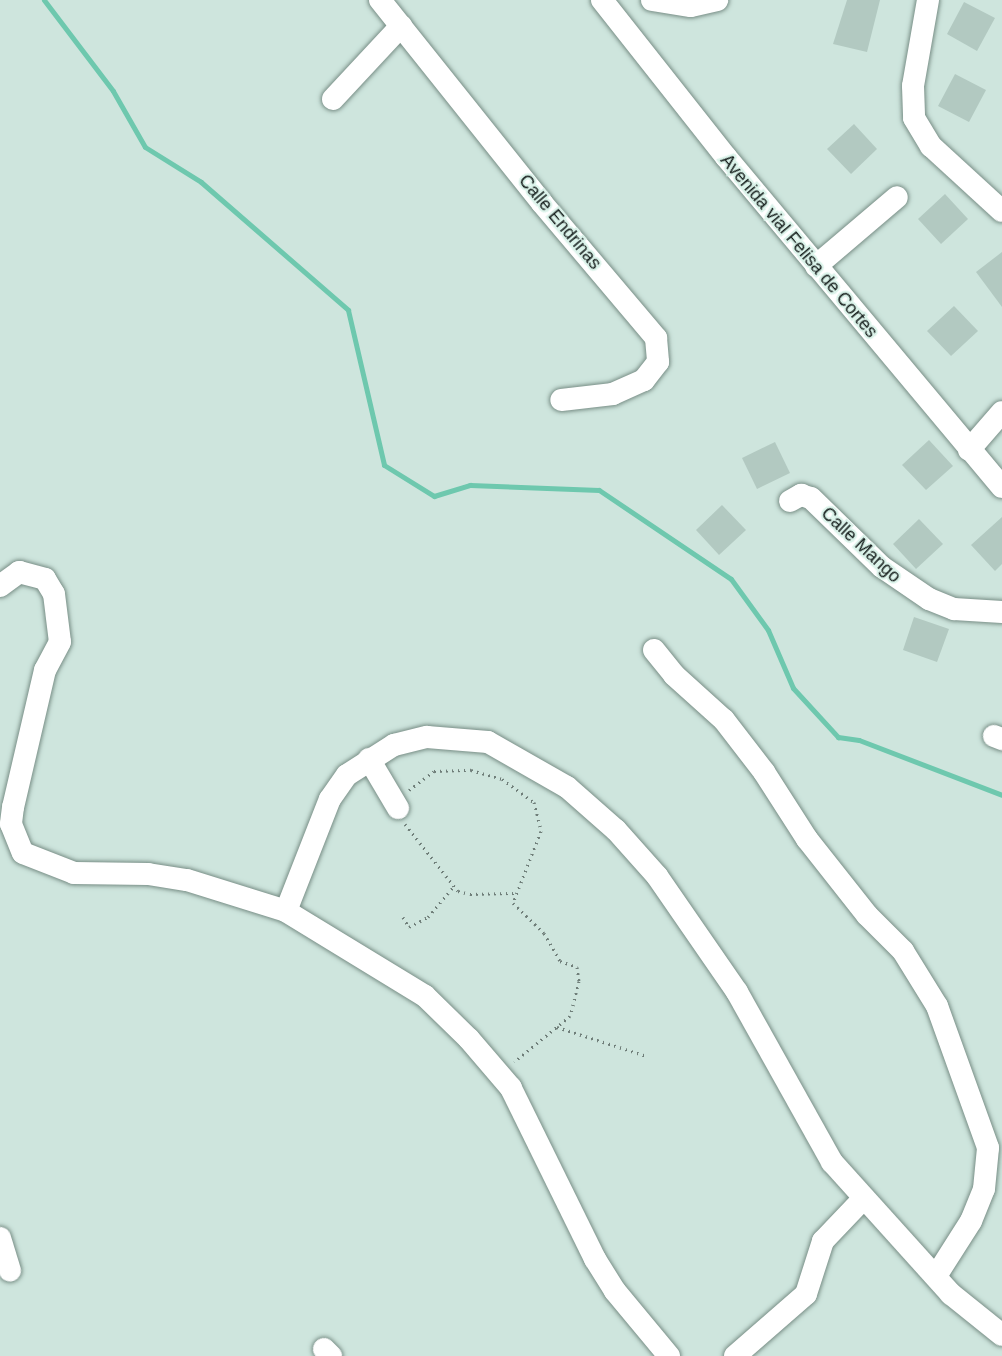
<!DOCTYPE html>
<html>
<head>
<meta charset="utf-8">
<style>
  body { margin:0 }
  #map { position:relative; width:1002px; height:1356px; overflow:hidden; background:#cee5dd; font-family:Arial,sans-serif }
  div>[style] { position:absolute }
  .stream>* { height:5px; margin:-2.5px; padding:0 2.5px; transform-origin:2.5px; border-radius:2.5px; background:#6ec8ae }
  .building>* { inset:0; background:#b2c9c1 }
  .path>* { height:3px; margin-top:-1.5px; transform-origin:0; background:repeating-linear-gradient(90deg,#6f7e79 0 1.5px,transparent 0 6px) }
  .roads { filter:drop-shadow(0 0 2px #788e86) drop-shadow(0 0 2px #788e86) }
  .minor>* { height:22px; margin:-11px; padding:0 11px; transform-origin:11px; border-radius:11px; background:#fff }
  span { translate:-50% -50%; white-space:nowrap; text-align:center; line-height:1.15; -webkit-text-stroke:4.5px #dbf3ea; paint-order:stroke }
  .street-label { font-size:18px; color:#131b19 }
</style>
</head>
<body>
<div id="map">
  <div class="stream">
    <div style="left:44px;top:0;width:114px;rotate:52.8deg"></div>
    <div style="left:113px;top:91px;width:64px;rotate:60.3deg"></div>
    <div style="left:145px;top:147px;width:66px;rotate:32deg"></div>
    <div style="left:201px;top:182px;width:195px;rotate:41deg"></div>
    <div style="left:348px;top:310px;width:159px;rotate:76.9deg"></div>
    <div style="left:384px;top:465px;width:59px;rotate:31.8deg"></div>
    <div style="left:434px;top:496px;width:38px;rotate:-17deg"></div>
    <div style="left:470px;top:485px;width:129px;rotate:2.2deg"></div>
    <div style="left:599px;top:490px;width:159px;rotate:34deg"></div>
    <div style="left:731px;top:579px;width:63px;rotate:54deg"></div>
    <div style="left:768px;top:630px;width:63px;rotate:66.7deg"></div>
    <div style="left:793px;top:688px;width:67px;rotate:47.4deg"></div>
    <div style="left:838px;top:737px;width:21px;rotate:8deg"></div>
    <div style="left:859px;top:740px;width:153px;rotate:21deg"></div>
  </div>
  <div class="building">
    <div style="clip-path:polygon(847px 0,880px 0,867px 52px,833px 44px)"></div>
    <div style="clip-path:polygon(964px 2px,995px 18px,977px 51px,947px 34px)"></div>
    <div style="clip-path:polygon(955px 74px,986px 90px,969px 122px,938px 106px)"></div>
    <div style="clip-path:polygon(854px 124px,877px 149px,851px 174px,827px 149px)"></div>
    <div style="clip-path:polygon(945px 194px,968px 219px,941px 244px,918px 219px)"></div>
    <div style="clip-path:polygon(1002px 252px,1002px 307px,976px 272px)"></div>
    <div style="clip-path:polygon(954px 306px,978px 331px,951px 356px,927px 331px)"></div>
    <div style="clip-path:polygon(929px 440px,953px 466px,926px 490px,902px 465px)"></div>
    <div style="clip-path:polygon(775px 442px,790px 473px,757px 489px,742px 458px)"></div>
    <div style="clip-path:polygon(722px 505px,746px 530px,719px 555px,696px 530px)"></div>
    <div style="clip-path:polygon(1002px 517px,1002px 564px,995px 571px,971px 545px)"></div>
    <div style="clip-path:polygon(919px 519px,943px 544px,916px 569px,893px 544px)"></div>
    <div style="clip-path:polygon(914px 617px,949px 629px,937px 662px,903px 650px)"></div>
  </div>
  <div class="path">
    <div style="left:409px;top:790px;width:31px;rotate:-37deg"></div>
    <div style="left:434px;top:771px;width:37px;rotate:-2deg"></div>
    <div style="left:471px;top:770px;width:32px;rotate:16deg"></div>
    <div style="left:502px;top:779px;width:39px;rotate:36deg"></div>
    <div style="left:534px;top:802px;width:30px;rotate:76deg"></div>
    <div style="left:541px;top:831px;width:77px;rotate:111.3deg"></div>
    <div style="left:513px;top:903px;width:43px;rotate:44.1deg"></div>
    <div style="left:544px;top:933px;width:32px;rotate:60deg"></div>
    <div style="left:560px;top:961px;width:18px;rotate:19deg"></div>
    <div style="left:577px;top:967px;width:14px;rotate:82deg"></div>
    <div style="left:579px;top:981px;width:36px;rotate:104deg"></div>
    <div style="left:570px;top:1016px;width:72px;rotate:140.6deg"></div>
    <div style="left:405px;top:824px;width:85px;rotate:51.7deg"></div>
    <div style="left:458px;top:891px;width:12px;rotate:14deg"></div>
    <div style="left:470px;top:894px;width:44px;rotate:-1.3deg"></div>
    <div style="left:403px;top:917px;width:12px;rotate:59deg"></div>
    <div style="left:409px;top:927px;width:21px;rotate:-28deg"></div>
    <div style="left:428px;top:917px;width:39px;rotate:-50deg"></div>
    <div style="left:557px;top:1027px;width:95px;rotate:17.9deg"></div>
  </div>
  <div class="roads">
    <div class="minor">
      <div style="left:380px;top:0;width:260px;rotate:51.4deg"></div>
      <div style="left:542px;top:203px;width:177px;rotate:49.8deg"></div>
      <div style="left:656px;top:338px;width:24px;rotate:85deg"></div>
      <div style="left:658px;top:362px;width:23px;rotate:128deg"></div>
      <div style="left:644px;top:380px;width:34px;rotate:156deg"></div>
      <div style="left:613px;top:394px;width:52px;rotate:173.4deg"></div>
      <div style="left:602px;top:0;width:200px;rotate:51.7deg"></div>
      <div style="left:726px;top:157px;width:430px;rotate:50.1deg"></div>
      <div style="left:652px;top:0;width:39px;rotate:9deg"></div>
      <div style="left:691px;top:6px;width:27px;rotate:-13deg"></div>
      <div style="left:928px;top:0;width:87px;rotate:99.9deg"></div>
      <div style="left:913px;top:86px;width:32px;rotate:88deg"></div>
      <div style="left:914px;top:118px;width:33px;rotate:59deg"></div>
      <div style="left:931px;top:146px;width:96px;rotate:42.5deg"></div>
      <div style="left:333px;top:99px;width:100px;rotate:-47deg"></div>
      <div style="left:816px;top:266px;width:106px;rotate:-40.4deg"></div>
      <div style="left:969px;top:450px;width:50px;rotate:-49deg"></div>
      <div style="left:790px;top:501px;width:13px;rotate:-29deg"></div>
      <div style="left:801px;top:495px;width:10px;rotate:17deg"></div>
      <div style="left:811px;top:498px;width:99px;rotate:44.2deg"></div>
      <div style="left:882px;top:567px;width:57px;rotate:34.2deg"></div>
      <div style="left:929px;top:599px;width:27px;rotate:22deg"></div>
      <div style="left:954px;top:609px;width:48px;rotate:3.6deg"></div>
      <div style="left:0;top:586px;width:24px;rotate:-36deg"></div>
      <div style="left:19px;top:572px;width:27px;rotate:15deg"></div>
      <div style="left:45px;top:579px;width:17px;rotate:59deg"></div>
      <div style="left:54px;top:594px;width:48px;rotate:82.9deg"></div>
      <div style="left:60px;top:642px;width:32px;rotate:118deg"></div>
      <div style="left:45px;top:670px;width:141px;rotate:103.1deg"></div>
      <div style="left:13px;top:807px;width:17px;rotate:97deg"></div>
      <div style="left:11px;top:824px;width:31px;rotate:68deg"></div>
      <div style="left:23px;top:853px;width:55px;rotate:21.4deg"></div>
      <div style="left:74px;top:873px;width:74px;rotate:0.8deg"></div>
      <div style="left:148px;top:874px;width:39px;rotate:9deg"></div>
      <div style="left:187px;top:880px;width:104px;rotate:17.4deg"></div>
      <div style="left:654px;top:650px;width:32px;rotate:51deg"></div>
      <div style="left:674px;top:675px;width:67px;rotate:42deg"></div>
      <div style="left:724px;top:720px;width:66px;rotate:52.4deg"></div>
      <div style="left:764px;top:772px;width:80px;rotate:57.3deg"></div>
      <div style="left:807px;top:839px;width:97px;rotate:51.7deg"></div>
      <div style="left:867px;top:915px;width:51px;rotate:45deg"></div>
      <div style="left:903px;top:951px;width:65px;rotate:58.3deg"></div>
      <div style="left:937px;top:1006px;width:151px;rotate:70.2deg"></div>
      <div style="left:988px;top:1148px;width:41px;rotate:95.6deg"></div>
      <div style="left:984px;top:1189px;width:35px;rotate:112deg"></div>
      <div style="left:971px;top:1221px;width:65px;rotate:122.5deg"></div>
      <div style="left:994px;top:736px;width:9px;rotate:21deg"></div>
      <div style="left:369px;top:759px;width:57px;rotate:59.4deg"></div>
      <div style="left:0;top:1238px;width:34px;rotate:73deg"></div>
      <div style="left:324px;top:1349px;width:10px;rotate:45deg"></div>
      <div style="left:669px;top:1356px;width:85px;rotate:-129.7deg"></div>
      <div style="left:615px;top:1291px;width:38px;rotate:-122deg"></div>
      <div style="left:595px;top:1259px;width:191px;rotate:-116.2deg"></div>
      <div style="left:511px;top:1088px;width:65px;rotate:-130.6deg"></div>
      <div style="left:469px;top:1039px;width:62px;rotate:-135.7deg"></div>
      <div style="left:425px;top:996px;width:163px;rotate:-148.6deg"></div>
      <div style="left:286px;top:911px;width:120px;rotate:-68.6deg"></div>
      <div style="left:330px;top:799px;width:29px;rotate:-55deg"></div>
      <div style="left:347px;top:775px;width:56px;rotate:-32.6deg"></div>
      <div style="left:394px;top:745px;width:34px;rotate:-14deg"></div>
      <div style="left:427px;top:737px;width:61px;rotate:4.7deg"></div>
      <div style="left:488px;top:742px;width:91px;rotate:29.7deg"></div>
      <div style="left:567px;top:787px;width:65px;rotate:41.3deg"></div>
      <div style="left:616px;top:830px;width:62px;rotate:48.3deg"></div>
      <div style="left:657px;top:876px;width:141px;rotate:55.4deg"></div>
      <div style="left:737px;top:992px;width:195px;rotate:60.8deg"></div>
      <div style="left:832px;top:1162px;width:178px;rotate:48deg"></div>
      <div style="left:951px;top:1294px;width:65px;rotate:38.8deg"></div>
      <div style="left:735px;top:1356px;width:94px;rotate:-41.1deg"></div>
      <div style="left:806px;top:1294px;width:56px;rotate:-72.2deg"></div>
      <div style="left:823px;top:1241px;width:58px;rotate:-46.4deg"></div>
    </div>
  </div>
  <div class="street-label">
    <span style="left:560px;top:222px;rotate:50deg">Calle Endrinas</span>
    <span style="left:799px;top:246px;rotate:50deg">Avenida vial Felisa de Cortes</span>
    <span style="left:861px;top:545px;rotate:43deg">Calle Mango</span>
  </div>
</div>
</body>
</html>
